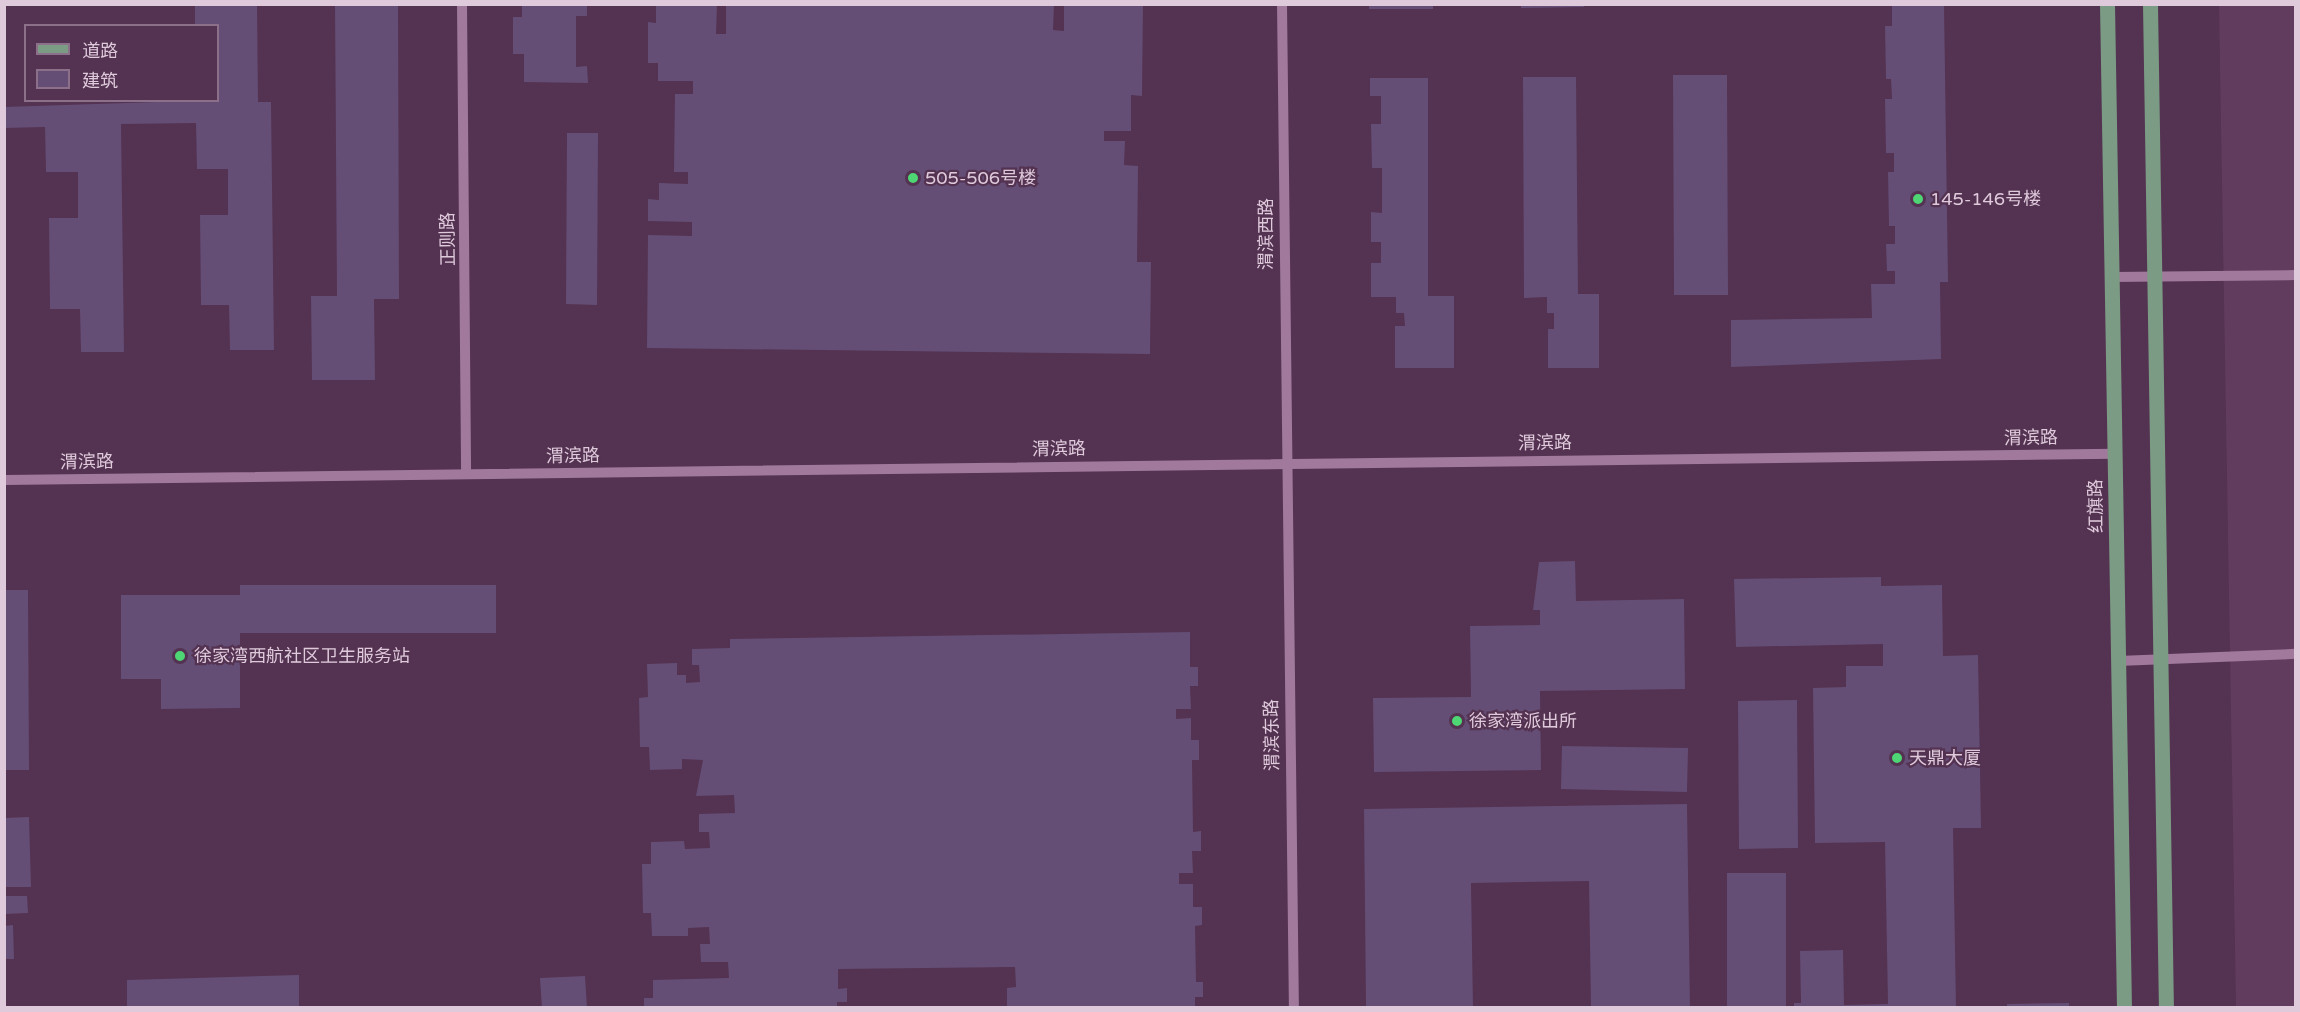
<!DOCTYPE html>
<html>
<head>
<meta charset="utf-8">
<style>
  body { margin:0 }
  #map { position:relative; width:2300px; height:1012px; overflow:hidden; background:#543251; font-family:"Varela Round","Noto Sans SC",sans-serif }
  div>[style] { position:absolute }
  .built>* { inset:0; background:#623c5f }
  .building>* { inset:0; background:#644e75 }
  .minor>* { height:10px; margin:-5px; padding:0 5px; transform-origin:5px; border-radius:5px; background:#a0799c }
  .major>* { height:15px; margin:-7.5px; padding:0 7.5px; transform-origin:7.5px; border-radius:7.5px; background:#7b9b84 }
  .dots>* { width:16px; height:16px; translate:-50% -50%; box-sizing:border-box; border:3px solid #543251; border-radius:50% }
  span { translate:-50% -50%; white-space:nowrap; text-align:center; line-height:1.15; -webkit-text-stroke:4.5px #543251; paint-order:stroke }
  .poi-label { font-size:18px; color:#dfcadc }
  .left { translate:0 -50%; text-align:left }
  .street-label { font-size:18px; color:#dfcadc }
  .frame { position:absolute; inset:0; border:6px solid #dfcadc; pointer-events:none }
  .legend { position:absolute; left:24px; top:24px; width:195px; height:78px; box-sizing:border-box; background:#543251; border:2px solid #8c6f89; margin:0; padding:8px 10px; list-style:none; font-size:18px; color:#dfcadc }
  .legend li { display:flex; align-items:center; gap:12px; height:30px }
  .legend b { width:30px; border:2px solid #8c6f89 }
</style>
</head>
<body>
<div id="map">
  <div class="built">
    <div style="clip-path:polygon(2219px 5px,2295px 5px,2295px 1007px,2236px 1007px)"></div>
  </div>
  <div class="building">
    <div style="clip-path:polygon(195px 4px,257px 4px,258px 102px,271px 102px,274px 350px,230px 350px,229px 305px,201px 305px,200px 215px,228px 215px,228px 169px,197px 169px,196px 123px,121px 124px,124px 352px,81px 352px,80px 309px,50px 309px,49px 218px,78px 218px,78px 172px,46px 172px,45px 127px,4px 128px,4px 107px,218px 100px,218px 26px,195px 26px)"></div>
    <div style="clip-path:polygon(335px 4px,398px 4px,399px 299px,374px 299px,375px 380px,312px 380px,311px 296px,337px 296px)"></div>
    <div style="clip-path:polygon(522px 4px,587px 4px,587px 16px,576px 16px,576px 67px,587px 66px,588px 83px,524px 82px,524px 54px,513px 54px,513px 17px,522px 17px)"></div>
    <div style="clip-path:polygon(656px 4px,717px 4px,716px 34px,726px 34px,726px 4px,1054px 4px,1053px 30px,1064px 31px,1064px 4px,1143px 4px,1142px 96px,1131px 95px,1131px 131px,1104px 131px,1104px 141px,1125px 141px,1124px 165px,1138px 166px,1137px 262px,1151px 262px,1150px 354px,647px 348px,648px 235px,692px 236px,692px 222px,648px 221px,648px 199px,659px 200px,659px 183px,688px 184px,688px 172px,674px 172px,675px 94px,693px 94px,693px 81px,658px 81px,658px 63px,648px 63px,648px 22px,656px 23px)"></div>
    <div style="clip-path:polygon(1369px 4px,1433px 4px,1433px 9px,1369px 9px)"></div>
    <div style="clip-path:polygon(1521px 4px,1584px 4px,1584px 7px,1521px 8px)"></div>
    <div style="clip-path:polygon(1892px 4px,1944px 4px,1948px 282px,1940px 282px,1941px 359px,1731px 367px,1731px 320px,1872px 318px,1871px 284px,1895px 284px,1895px 271px,1887px 271px,1886px 244px,1895px 244px,1895px 226px,1889px 226px,1888px 172px,1894px 172px,1894px 153px,1886px 153px,1885px 99px,1892px 99px,1891px 79px,1886px 79px,1885px 26px,1892px 26px)"></div>
    <div style="clip-path:polygon(1673px 75px,1727px 75px,1728px 295px,1674px 295px)"></div>
    <div style="clip-path:polygon(1523px 77px,1576px 77px,1578px 294px,1599px 294px,1599px 368px,1548px 368px,1548px 329px,1554px 329px,1554px 313px,1547px 313px,1547px 297px,1524px 298px)"></div>
    <div style="clip-path:polygon(1370px 78px,1428px 78px,1428px 296px,1454px 296px,1454px 368px,1395px 368px,1395px 326px,1405px 326px,1404px 313px,1396px 313px,1396px 297px,1371px 297px,1371px 263px,1381px 263px,1381px 242px,1371px 242px,1371px 212px,1382px 213px,1382px 168px,1372px 168px,1371px 124px,1381px 124px,1381px 96px,1370px 96px)"></div>
    <div style="clip-path:polygon(567px 133px,598px 133px,597px 305px,566px 304px)"></div>
    <div style="clip-path:polygon(1575px 561px,1576px 601px,1684px 599px,1685px 689px,1540px 691px,1541px 770px,1374px 772px,1373px 698px,1471px 697px,1470px 626px,1540px 625px,1540px 610px,1533px 610px,1539px 562px)"></div>
    <div style="clip-path:polygon(1881px 577px,1881px 586px,1942px 585px,1943px 656px,1978px 655px,1981px 828px,1953px 828px,1956px 1008px,1794px 1008px,1794px 1003px,1801px 1003px,1800px 951px,1843px 950px,1844px 1005px,1888px 1004px,1885px 842px,1815px 843px,1813px 688px,1846px 687px,1846px 666px,1883px 666px,1883px 644px,1736px 647px,1734px 579px)"></div>
    <div style="clip-path:polygon(240px 585px,496px 585px,496px 633px,240px 633px,240px 708px,161px 709px,161px 679px,121px 679px,121px 595px,240px 595px)"></div>
    <div style="clip-path:polygon(4px 590px,28px 590px,29px 770px,4px 770px)"></div>
    <div style="clip-path:polygon(1190px 632px,1190px 667px,1198px 667px,1198px 686px,1190px 686px,1191px 709px,1176px 709px,1176px 719px,1191px 718px,1191px 740px,1199px 740px,1199px 760px,1192px 760px,1193px 832px,1201px 831px,1201px 851px,1192px 851px,1193px 873px,1179px 873px,1179px 884px,1193px 884px,1193px 907px,1202px 907px,1202px 925px,1195px 926px,1196px 982px,1203px 982px,1203px 997px,1195px 997px,1195px 1007px,1007px 1006px,1007px 988px,1016px 987px,1015px 967px,838px 969px,838px 989px,847px 988px,847px 1002px,837px 1002px,837px 1008px,644px 1008px,644px 998px,653px 998px,653px 980px,729px 978px,728px 962px,701px 962px,700px 944px,710px 944px,709px 927px,688px 928px,688px 936px,652px 936px,651px 913px,643px 913px,642px 864px,651px 864px,651px 842px,684px 841px,685px 849px,710px 848px,709px 832px,699px 832px,699px 814px,735px 813px,734px 795px,696px 796px,703px 760px,682px 759px,682px 769px,650px 770px,649px 747px,640px 747px,639px 698px,648px 697px,647px 664px,677px 663px,677px 675px,686px 675px,686px 683px,700px 682px,699px 665px,692px 665px,692px 649px,730px 648px,730px 639px)"></div>
    <div style="clip-path:polygon(1797px 700px,1798px 848px,1739px 849px,1738px 701px)"></div>
    <div style="clip-path:polygon(1562px 746px,1688px 748px,1687px 792px,1561px 789px)"></div>
    <div style="clip-path:polygon(1687px 804px,1690px 1008px,1591px 1008px,1589px 881px,1471px 883px,1473px 1008px,1366px 1008px,1364px 809px)"></div>
    <div style="clip-path:polygon(29px 817px,31px 887px,4px 887px,4px 818px)"></div>
    <div style="clip-path:polygon(1727px 873px,1786px 873px,1786px 1008px,1727px 1008px)"></div>
    <div style="clip-path:polygon(4px 896px,27px 896px,28px 913px,4px 914px)"></div>
    <div style="clip-path:polygon(13px 925px,14px 959px,4px 959px,4px 926px)"></div>
    <div style="clip-path:polygon(299px 975px,299px 1008px,127px 1008px,127px 980px)"></div>
    <div style="clip-path:polygon(585px 976px,587px 1008px,542px 1008px,540px 978px)"></div>
    <div style="clip-path:polygon(2069px 1003px,2069px 1008px,2007px 1008px,2007px 1004px)"></div>
  </div>
  <div class="minor">
    <div style="left:462px;top:4px;width:469px;rotate:89.5deg"></div>
    <div style="left:1282px;top:4px;width:1004px;rotate:89.32deg"></div>
    <div style="left:2112px;top:277px;width:184px;rotate:-0.6deg"></div>
    <div style="left:4px;top:480px;width:2111px;rotate:-0.71deg"></div>
    <div style="left:2118px;top:661px;width:178px;rotate:-2.3deg"></div>
  </div>
  <div class="major">
    <div style="left:2107px;top:4px;width:1004px;rotate:89.03deg"></div>
    <div style="left:2150px;top:4px;width:1004px;rotate:89.09deg"></div>
  </div>
  <div class="dots">
    <div style="left:913px;top:178px;background:#4ed675"></div>
    <div style="left:1918px;top:199px;background:#4ed675"></div>
    <div style="left:180px;top:656px;background:#4ed675"></div>
    <div style="left:1457px;top:721px;background:#4ed675"></div>
    <div style="left:1897px;top:758px;background:#4ed675"></div>
  </div>
  <div class="poi-label">
    <span class="left" style="left:925px;top:178px">505-506号楼</span>
    <span class="left" style="left:1930px;top:199px">145-146号楼</span>
    <span class="left" style="left:194px;top:656px">徐家湾西航社区卫生服务站</span>
    <span class="left" style="left:1469px;top:721px">徐家湾派出所</span>
    <span class="left" style="left:1909px;top:758px">天鼎大厦</span>
  </div>
  <div class="street-label">
    <span style="left:1266px;top:234px;rotate:-90deg">渭滨西路</span>
    <span style="left:448px;top:239px;rotate:-91deg">正则路</span>
    <span style="left:2031px;top:438px;rotate:-1deg">渭滨路</span>
    <span style="left:1545px;top:443px;rotate:-1deg">渭滨路</span>
    <span style="left:1059px;top:449px;rotate:-1deg">渭滨路</span>
    <span style="left:573px;top:456px;rotate:-1deg">渭滨路</span>
    <span style="left:87px;top:462px;rotate:-1deg">渭滨路</span>
    <span style="left:2096px;top:506px;rotate:-91deg">红旗路</span>
    <span style="left:1272px;top:735px;rotate:-91deg">渭滨东路</span>
  </div>
  <div class="frame"></div>
  <ul class="legend">
  <li><b style="height:8px;background:#7b9b84"></b>道路</li>
  <li><b style="height:16px;background:#644e75"></b>建筑</li>
  </ul>
</div>
</body>
</html>
